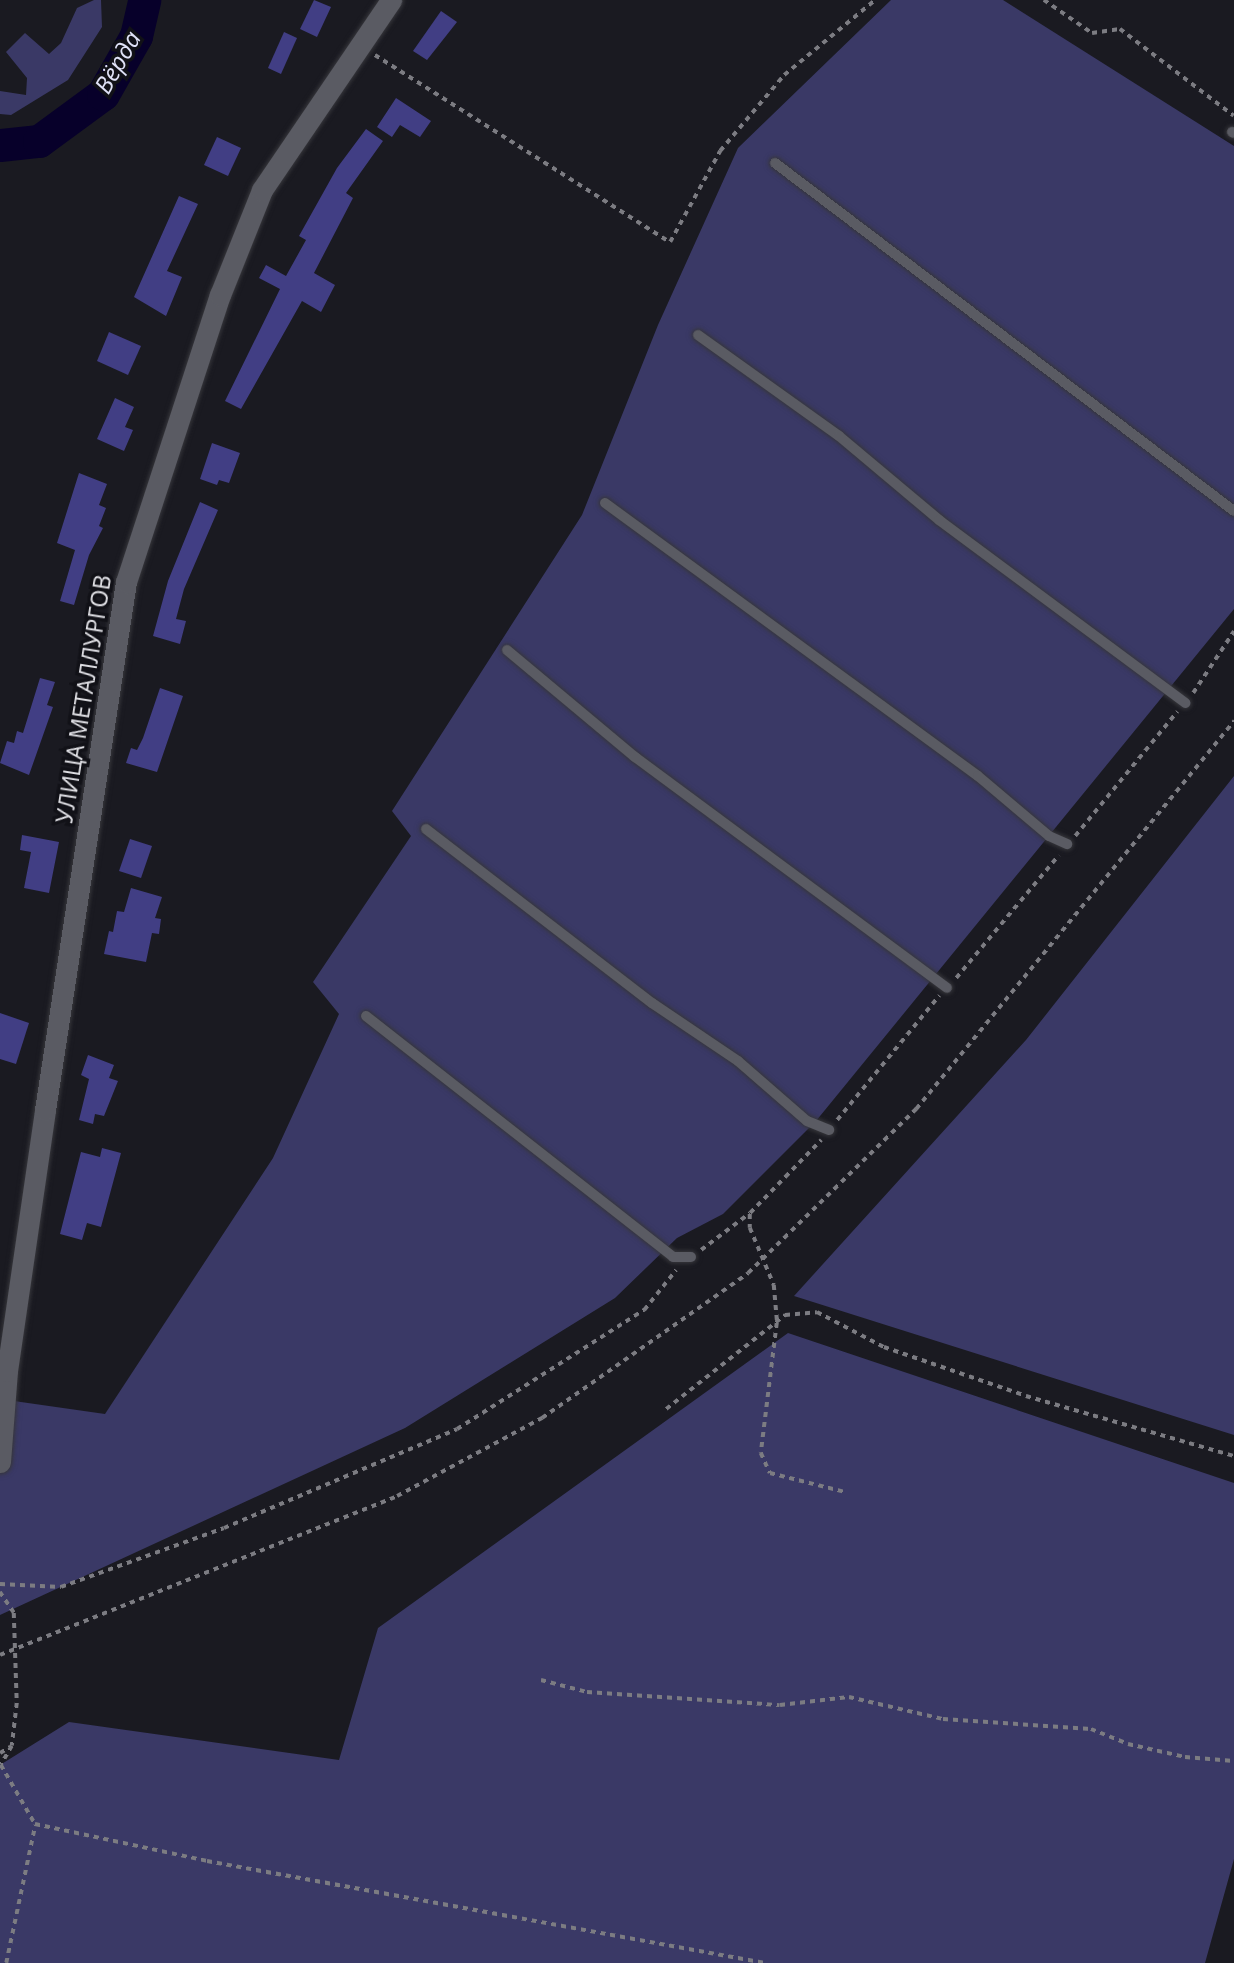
<!DOCTYPE html>
<html>
<head>
<meta charset="utf-8">
<style>
  body { margin:0 }
  #map { position:relative; width:1234px; height:1963px; overflow:hidden; background:#1a1a21; font-family:"Open Sans",sans-serif }
  div>[style] { position:absolute }
  .green>* { inset:0; background:#3a3966 }
  .river>* { height:33px; margin:-16.5px; padding:0 16.5px; transform-origin:16.5px; border-radius:16.5px; background:#07002a }
  .building>* { inset:0; background:#413e84 }
  .path>* { height:3.5px; margin-top:-1.75px; transform-origin:0; background:repeating-linear-gradient(90deg,#7c7c82 0 5px,transparent 0 10px) }
  .roads { filter:drop-shadow(0 0 2px #36363b) drop-shadow(0 0 2px #36363b) }
  .service>* { height:10px; margin:-5px; padding:0 5px; transform-origin:5px; border-radius:5px; background:#5a5b63 }
  .minor>* { height:21px; margin:-10.5px; padding:0 10.5px; transform-origin:10.5px; border-radius:10.5px; background:#5a5b63 }
  span { translate:-50% -50%; white-space:nowrap; text-align:center; line-height:1.15; -webkit-text-stroke:7px #111117; paint-order:stroke }
  .street-label { font-size:23px; color:#e2e2e7 }
  .water-label { font-size:24px; color:#e0e2f7; font-style:italic }
</style>
</head>
<body>
<div id="map">
  <div class="green">
    <div style="clip-path:polygon(94px 0,101px 0,102px 27px,68px 80px,11px 115px,0 114px,0 91px,26px 95px,27px 78px,6px 52px,25px 33px,49px 54px,61px 43px,77px 8px)"></div>
    <div style="clip-path:polygon(891px 0,1003px 0,1234px 146px,1234px 609px,816px 1121px,723px 1214px,677px 1238px,615px 1298px,405px 1428px,0 1615px,0 1399px,105px 1414px,273px 1158px,339px 1014px,313px 982px,411px 836px,392px 811px,582px 515px,658px 325px,738px 148px)"></div>
    <div style="clip-path:polygon(1234px 776px,1234px 1435px,794px 1296px,1026px 1040px)"></div>
    <div style="clip-path:polygon(788px 1333px,1234px 1483px,1234px 1859px,1205px 1963px,0 1963px,0 1765px,69px 1722px,339px 1760px,378px 1628px)"></div>
  </div>
  <div class="river">
    <div style="left:0;top:145px;width:39px;rotate:-6deg"></div>
    <div style="left:39px;top:141px;width:79px;rotate:-36.3deg"></div>
    <div style="left:103px;top:94px;width:67px;rotate:-60.4deg"></div>
    <div style="left:136px;top:36px;width:37px;rotate:-77deg"></div>
  </div>
  <div class="building">
    <div style="clip-path:polygon(314px 0,331px 7px,317px 37px,300px 29px)"></div>
    <div style="clip-path:polygon(441px 11px,457px 22px,427px 60px,413px 51px)"></div>
    <div style="clip-path:polygon(284px 32px,297px 38px,281px 74px,268px 68px)"></div>
    <div style="clip-path:polygon(396px 98px,431px 121px,420px 137px,400px 125px,392px 137px,377px 127px)"></div>
    <div style="clip-path:polygon(366px 129px,383px 141px,346px 193px,353px 198px,314px 273px,335px 285px,321px 312px,302px 301px,241px 409px,225px 401px,280px 289px,259px 278px,266px 265px,286px 276px,306px 240px,299px 236px,337px 168px)"></div>
    <div style="clip-path:polygon(217px 137px,241px 148px,228px 176px,204px 165px)"></div>
    <div style="clip-path:polygon(179px 196px,198px 204px,167px 271px,182px 277px,166px 316px,134px 297px)"></div>
    <div style="clip-path:polygon(109px 332px,141px 346px,128px 375px,97px 361px)"></div>
    <div style="clip-path:polygon(115px 398px,134px 407px,125px 427px,133px 430px,124px 451px,97px 439px)"></div>
    <div style="clip-path:polygon(212px 443px,240px 453px,229px 483px,219px 480px,217px 485px,200px 479px)"></div>
    <div style="clip-path:polygon(79px 473px,107px 484px,99px 505px,106px 508px,99px 526px,103px 528px,89px 555px,74px 605px,60px 601px,75px 550px,57px 543px)"></div>
    <div style="clip-path:polygon(200px 502px,218px 510px,184px 589px,176px 619px,186px 621px,180px 644px,153px 636px,168px 581px)"></div>
    <div style="clip-path:polygon(40px 678px,55px 682px,47px 705px,53px 707px,29px 775px,0 763px,7px 741px,14px 743px,17px 731px,23px 733px)"></div>
    <div style="clip-path:polygon(160px 688px,183px 696px,157px 772px,126px 763px,131px 748px,137px 750px,143px 738px)"></div>
    <div style="clip-path:polygon(22px 835px,59px 842px,49px 893px,24px 888px,31px 852px,20px 850px)"></div>
    <div style="clip-path:polygon(130px 839px,152px 846px,141px 878px,119px 871px)"></div>
    <div style="clip-path:polygon(131px 888px,162px 897px,155px 918px,161px 919px,159px 934px,152px 933px,146px 962px,104px 954px,109px 931px,113px 932px,117px 911px,124px 912px)"></div>
    <div style="clip-path:polygon(0 1013px,29px 1023px,16px 1064px,0 1059px)"></div>
    <div style="clip-path:polygon(88px 1055px,114px 1065px,109px 1078px,118px 1081px,104px 1116px,95px 1114px,93px 1124px,79px 1120px,89px 1079px,81px 1075px)"></div>
    <div style="clip-path:polygon(102px 1148px,121px 1153px,101px 1227px,87px 1223px,82px 1240px,60px 1234px,81px 1152px,100px 1157px)"></div>
  </div>
  <div class="path">
    <div style="left:1044px;top:0;width:58px;rotate:34.5deg"></div>
    <div style="left:1092px;top:33px;width:28px;rotate:-8deg"></div>
    <div style="left:1120px;top:29px;width:143px;rotate:37.3deg"></div>
    <div style="left:375px;top:55px;width:349px;rotate:32.4deg"></div>
    <div style="left:670px;top:242px;width:104px;rotate:-61.2deg"></div>
    <div style="left:720px;top:151px;width:99px;rotate:-49.9deg"></div>
    <div style="left:784px;top:75px;width:118px;rotate:-39.5deg"></div>
    <div style="left:1193px;top:693px;width:74px;rotate:-56.5deg"></div>
    <div style="left:1075px;top:836px;width:161px;rotate:-50.6deg"></div>
    <div style="left:956px;top:978px;width:160px;rotate:-50.1deg"></div>
    <div style="left:837px;top:1120px;width:161px;rotate:-50.6deg"></div>
    <div style="left:750px;top:1214px;width:14px;rotate:90deg"></div>
    <div style="left:750px;top:1228px;width:62px;rotate:67.2deg"></div>
    <div style="left:774px;top:1285px;width:38px;rotate:85deg"></div>
    <div style="left:777px;top:1323px;width:131px;rotate:97deg"></div>
    <div style="left:761px;top:1453px;width:22px;rotate:66deg"></div>
    <div style="left:770px;top:1473px;width:77px;rotate:14.2deg"></div>
    <div style="left:701px;top:1250px;width:61px;rotate:-37.1deg"></div>
    <div style="left:750px;top:1213px;width:102px;rotate:-45.8deg"></div>
    <div style="left:666px;top:1409px;width:152px;rotate:-38.3deg"></div>
    <div style="left:785px;top:1315px;width:32px;rotate:-5deg"></div>
    <div style="left:817px;top:1312px;width:76px;rotate:27.6deg"></div>
    <div style="left:884px;top:1347px;width:150px;rotate:19deg"></div>
    <div style="left:1026px;top:1396px;width:216px;rotate:16.1deg"></div>
    <div style="left:0;top:1584px;width:61px;rotate:2.8deg"></div>
    <div style="left:61px;top:1587px;width:173px;rotate:-19.9deg"></div>
    <div style="left:224px;top:1528px;width:253px;rotate:-23deg"></div>
    <div style="left:457px;top:1429px;width:222px;rotate:-32.5deg"></div>
    <div style="left:644px;top:1310px;width:51px;rotate:-51.3deg"></div>
    <div style="left:0;top:1592px;width:25px;rotate:56deg"></div>
    <div style="left:14px;top:1613px;width:90px;rotate:88.1deg"></div>
    <div style="left:17px;top:1703px;width:43px;rotate:96.6deg"></div>
    <div style="left:12px;top:1746px;width:22px;rotate:120deg"></div>
    <div style="left:1px;top:1765px;width:68px;rotate:60deg"></div>
    <div style="left:35px;top:1824px;width:176px;rotate:12.1deg"></div>
    <div style="left:207px;top:1861px;width:567px;rotate:10.36deg"></div>
    <div style="left:0;top:1655px;width:428px;rotate:-21.8deg"></div>
    <div style="left:397px;top:1496px;width:165px;rotate:-28.3deg"></div>
    <div style="left:542px;top:1418px;width:252px;rotate:-35.1deg"></div>
    <div style="left:748px;top:1273px;width:235px;rotate:-44.3deg"></div>
    <div style="left:916px;top:1109px;width:502px;rotate:-50.66deg"></div>
    <div style="left:541px;top:1680px;width:48px;rotate:14.6deg"></div>
    <div style="left:587px;top:1692px;width:193px;rotate:3.9deg"></div>
    <div style="left:780px;top:1705px;width:69px;rotate:-6.6deg"></div>
    <div style="left:849px;top:1697px;width:97px;rotate:13.2deg"></div>
    <div style="left:943px;top:1719px;width:148px;rotate:3.9deg"></div>
    <div style="left:1091px;top:1729px;width:40px;rotate:22deg"></div>
    <div style="left:1128px;top:1744px;width:58px;rotate:12.8deg"></div>
    <div style="left:1185px;top:1757px;width:49px;rotate:4.7deg"></div>
    <div style="left:0;top:1753px;width:12px;rotate:-31deg"></div>
    <div style="left:6px;top:1963px;width:141px;rotate:-78.1deg"></div>
  </div>
  <div class="roads">
    <div class="service">
      <div style="left:1232px;top:132px;width:2px;rotate:27deg"></div>
      <div style="left:775px;top:163px;width:576px;rotate:37.17deg"></div>
      <div style="left:698px;top:335px;width:173px;rotate:35.6deg"></div>
      <div style="left:839px;top:436px;width:131px;rotate:40deg"></div>
      <div style="left:939px;top:520px;width:307px;rotate:36.6deg"></div>
      <div style="left:605px;top:503px;width:462px;rotate:36.2deg"></div>
      <div style="left:978px;top:776px;width:93px;rotate:40.2deg"></div>
      <div style="left:1049px;top:836px;width:20px;rotate:24deg"></div>
      <div style="left:507px;top:650px;width:167px;rotate:39.9deg"></div>
      <div style="left:635px;top:757px;width:388px;rotate:36.5deg"></div>
      <div style="left:426px;top:829px;width:285px;rotate:37.6deg"></div>
      <div style="left:652px;top:1003px;width:104px;rotate:34deg"></div>
      <div style="left:738px;top:1061px;width:91px;rotate:41deg"></div>
      <div style="left:807px;top:1121px;width:24px;rotate:22deg"></div>
      <div style="left:366px;top:1016px;width:390px;rotate:38.1deg"></div>
      <div style="left:673px;top:1257px;width:18px"></div>
    </div>
    <div class="minor">
      <div style="left:0;top:1462px;width:91px;rotate:-85.6deg"></div>
      <div style="left:7px;top:1371px;width:264px;rotate:-81.7deg"></div>
      <div style="left:45px;top:1110px;width:534px;rotate:-81.28deg"></div>
      <div style="left:126px;top:582px;width:302px;rotate:-71.9deg"></div>
      <div style="left:220px;top:295px;width:113px;rotate:-68.2deg"></div>
      <div style="left:262px;top:190px;width:230px;rotate:-55.8deg"></div>
    </div>
  </div>
  <div class="street-label">
    <span style="left:83px;top:699px;rotate:-81deg">УЛИЦА МЕТАЛЛУРГОВ</span>
  </div>
  <div class="water-label">
    <span style="left:117px;top:62px;rotate:-60deg">Вёрда</span>
  </div>
</div>
</body>
</html>
